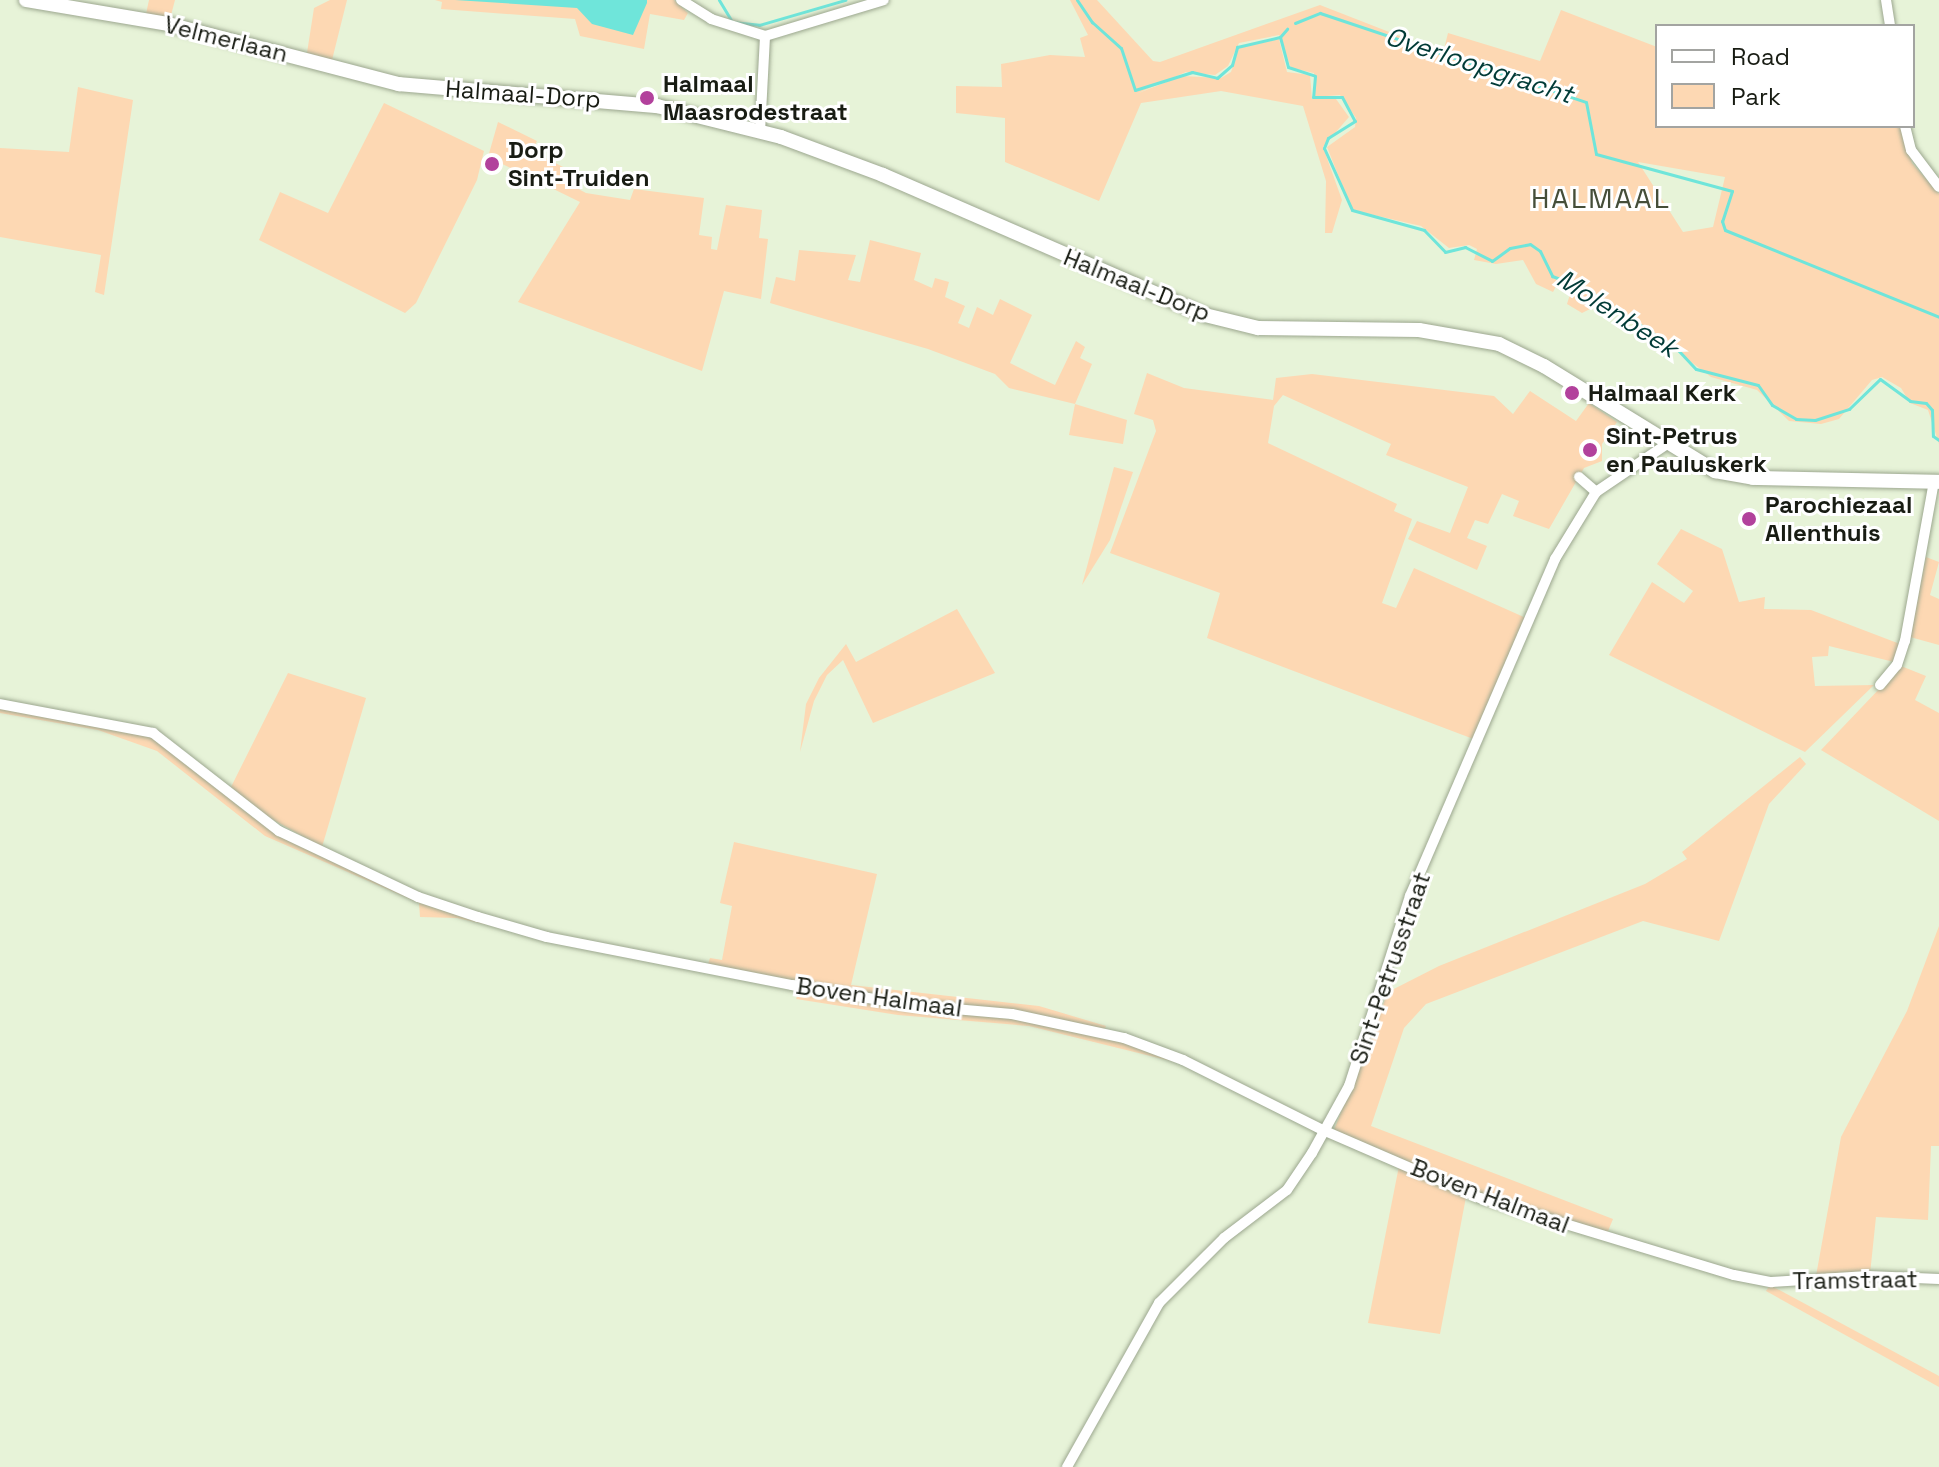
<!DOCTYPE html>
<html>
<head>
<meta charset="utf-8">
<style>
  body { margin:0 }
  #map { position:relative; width:1939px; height:1467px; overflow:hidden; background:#e7f3d8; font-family:"Space Grotesk",sans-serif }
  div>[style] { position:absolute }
  .green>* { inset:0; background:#fdd8b3 }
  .water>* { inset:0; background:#6fe5da }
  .stream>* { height:3px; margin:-1.5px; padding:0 1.5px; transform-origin:1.5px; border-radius:1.5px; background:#6fe5da }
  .roads { filter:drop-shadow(0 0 2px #9ca78f) drop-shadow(0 0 2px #9ca78f) }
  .street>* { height:10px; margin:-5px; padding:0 5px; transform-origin:5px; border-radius:5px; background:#fff }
  .secondary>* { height:14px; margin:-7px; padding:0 7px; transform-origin:7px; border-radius:7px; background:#fff }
  .dots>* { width:22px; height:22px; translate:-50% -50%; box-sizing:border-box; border:4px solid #fff; border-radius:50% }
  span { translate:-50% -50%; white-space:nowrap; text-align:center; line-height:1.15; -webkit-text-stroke:6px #fff; paint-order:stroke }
  .street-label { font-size:24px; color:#181c13 }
  .poi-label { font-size:24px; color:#181c13; font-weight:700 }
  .left { translate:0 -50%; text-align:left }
  .water-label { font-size:26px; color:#013b37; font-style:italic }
  .quarter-label { font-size:28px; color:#454e39; letter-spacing:2px }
  .legend { position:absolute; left:1655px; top:24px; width:260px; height:104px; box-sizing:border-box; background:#fff; border:2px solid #a3a4a1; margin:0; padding:10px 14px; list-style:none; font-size:24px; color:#181c13 }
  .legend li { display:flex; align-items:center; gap:16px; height:40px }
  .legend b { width:40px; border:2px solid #a3a4a1 }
</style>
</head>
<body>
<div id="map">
  <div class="green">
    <div style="clip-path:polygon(149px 0,175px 0,170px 19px,146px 14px)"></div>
    <div style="clip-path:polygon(330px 0,347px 0,332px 60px,307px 53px,314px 8px)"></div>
    <div style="clip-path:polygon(435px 0,674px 0,688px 13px,684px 20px,650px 14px,644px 49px,580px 36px,575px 19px,441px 9px,442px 2px)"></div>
    <div style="clip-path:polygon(evenodd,1070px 0,1097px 0,1153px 61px,1160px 62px,1320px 5px,1443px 53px,1448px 33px,1540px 61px,1561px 10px,1657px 47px,1657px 126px,1900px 126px,1912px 163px,1939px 194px,1939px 444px,1928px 410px,1910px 403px,1901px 388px,1882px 377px,1872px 380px,1839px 419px,1821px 424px,1789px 421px,1757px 390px,1711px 377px,1633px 318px,1600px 304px,1582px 313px,1567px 304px,1572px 288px,1559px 281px,1553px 292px,1536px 284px,1523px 260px,1496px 264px,1474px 260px,1477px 249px,1469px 245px,1449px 248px,1421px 226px,1352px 210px,1327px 147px,1355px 127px,1356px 118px,1340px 95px,1314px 97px,1314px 73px,1291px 68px,1279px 35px,1239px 43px,1228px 66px,1215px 75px,1186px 72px,1136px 94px,1182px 76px,1221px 78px,1231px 72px,1239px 48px,1279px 39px,1287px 72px,1310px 75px,1312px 99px,1336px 99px,1349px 117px,1323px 147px,1342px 200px,1332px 233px,1325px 233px,1326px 181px,1303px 106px,1221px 91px,1141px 103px,1099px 201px,1005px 162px,1005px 118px,956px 113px,956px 86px,1002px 87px,1001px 64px,1050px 55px,1085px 57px,1080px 38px,1088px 35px,1070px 0,1638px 162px,1725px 177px,1713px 227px,1683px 232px,1638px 162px)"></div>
    <div style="clip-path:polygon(78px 87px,133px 100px,104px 295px,95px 292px,101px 255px,0 237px,0 148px,69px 152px)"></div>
    <div style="clip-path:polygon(384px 103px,484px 151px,477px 180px,416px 303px,405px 313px,259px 240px,280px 192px,328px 213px)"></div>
    <div style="clip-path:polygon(498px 122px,537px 141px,532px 151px,565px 168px,561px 180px,586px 193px,630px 200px,634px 189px,704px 198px,699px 235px,712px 237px,711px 249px,717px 250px,726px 205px,762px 210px,759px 238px,768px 239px,761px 299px,724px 291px,702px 371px,518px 302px,580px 202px,488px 157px)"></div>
    <div style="clip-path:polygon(870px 240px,921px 253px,914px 280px,932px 288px,935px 278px,949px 282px,945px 297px,965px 306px,958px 323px,969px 328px,977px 307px,993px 315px,1000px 299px,1032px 315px,1010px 363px,1036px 376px,1055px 385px,1076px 341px,1085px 347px,1080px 358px,1092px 364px,1075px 404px,1127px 420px,1123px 444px,1069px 435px,1075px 404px,1009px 388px,995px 374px,928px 349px,770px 303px,776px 277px,795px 281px,799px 250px,856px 255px,848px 280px,860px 282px)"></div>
    <div style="clip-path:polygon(1147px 373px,1184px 388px,1273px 400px,1276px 378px,1312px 374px,1494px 396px,1513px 414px,1530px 391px,1576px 421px,1589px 403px,1617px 422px,1602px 444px,1602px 461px,1584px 468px,1549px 529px,1513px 516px,1519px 501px,1502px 494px,1488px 524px,1475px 520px,1467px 538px,1487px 546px,1477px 570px,1408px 539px,1417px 521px,1450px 533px,1468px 487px,1386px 455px,1391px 444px,1283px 395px,1274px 406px,1268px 443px,1397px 504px,1394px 511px,1412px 519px,1382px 603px,1396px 608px,1414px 568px,1528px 619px,1476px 740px,1207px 638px,1220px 593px,1110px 553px,1156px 431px,1153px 420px,1134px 414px)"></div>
    <div style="clip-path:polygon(1114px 467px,1133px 472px,1110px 540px,1082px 585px)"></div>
    <div style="clip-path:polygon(1681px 529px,1722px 549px,1739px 602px,1765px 597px,1764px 609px,1811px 610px,1900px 644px,1894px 662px,1829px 646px,1828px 656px,1812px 657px,1815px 686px,1874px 685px,1805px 752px,1609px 655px,1652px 582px,1684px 603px,1693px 591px,1657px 564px)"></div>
    <div style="clip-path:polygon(1926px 557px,1939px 562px,1930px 595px,1939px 599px,1939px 645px,1910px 637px)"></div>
    <div style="clip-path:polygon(957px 609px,995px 673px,873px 723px,843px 660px,827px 675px,814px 701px,800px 752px,806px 704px,819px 678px,846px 644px,856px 662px)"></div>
    <div style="clip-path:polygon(1901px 666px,1926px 676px,1915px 700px,1939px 713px,1939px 821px,1821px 750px)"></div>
    <div style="clip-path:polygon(288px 673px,366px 698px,322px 847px,261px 813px,231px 787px)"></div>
    <div style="clip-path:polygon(0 706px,159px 739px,243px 810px,287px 838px,514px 931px,457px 918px,420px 917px,419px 903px,265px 836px,157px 751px,98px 730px,0 713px)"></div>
    <div style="clip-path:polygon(1800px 757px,1806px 764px,1769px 804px,1719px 941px,1643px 921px,1426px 1004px,1404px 1028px,1371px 1126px,1613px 1219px,1606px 1236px,1486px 1198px,1334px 1130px,1388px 992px,1439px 966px,1645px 884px,1687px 859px,1682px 852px)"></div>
    <div style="clip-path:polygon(734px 842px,877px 874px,851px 985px,1039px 1006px,1106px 1026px,1104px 1030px,1011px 1017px,1113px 1037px,1187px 1065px,1029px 1026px,898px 1015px,796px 999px,802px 985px,708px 964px,710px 958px,722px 960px,732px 906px,720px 903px)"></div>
    <div style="clip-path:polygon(1939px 926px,1939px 1146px,1931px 1146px,1928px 1220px,1876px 1217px,1870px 1274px,1816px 1276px,1841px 1137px,1907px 1011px)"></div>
    <div style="clip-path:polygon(1399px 1166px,1466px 1197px,1440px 1334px,1368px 1323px)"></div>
    <div style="clip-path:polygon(1770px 1285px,1939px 1376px,1939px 1387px,1766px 1291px)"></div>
  </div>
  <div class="water">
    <div style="clip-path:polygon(455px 0,647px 0,647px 3px,633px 35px,592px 24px,577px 8px)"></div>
  </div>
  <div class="stream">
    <div style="left:719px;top:0;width:26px;rotate:59deg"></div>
    <div style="left:732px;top:22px;width:27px;rotate:6deg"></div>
    <div style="left:759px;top:25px;width:90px;rotate:-16.2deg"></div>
    <div style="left:1077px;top:0;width:27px;rotate:56deg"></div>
    <div style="left:1092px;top:22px;width:39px;rotate:42deg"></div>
    <div style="left:1121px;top:48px;width:44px;rotate:71.6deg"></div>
    <div style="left:1135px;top:90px;width:60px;rotate:-17.5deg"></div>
    <div style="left:1192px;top:72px;width:26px;rotate:13deg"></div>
    <div style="left:1217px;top:78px;width:20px;rotate:-41deg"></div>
    <div style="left:1232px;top:65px;width:19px;rotate:-74deg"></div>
    <div style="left:1237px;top:47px;width:44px;rotate:-13.1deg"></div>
    <div style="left:1280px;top:37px;width:31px;rotate:75deg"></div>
    <div style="left:1288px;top:67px;width:28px;rotate:18deg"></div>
    <div style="left:1315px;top:76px;width:21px;rotate:95deg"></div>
    <div style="left:1313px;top:97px;width:29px"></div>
    <div style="left:1342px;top:97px;width:27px;rotate:62deg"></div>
    <div style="left:1355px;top:121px;width:32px;rotate:148deg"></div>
    <div style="left:1328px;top:138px;width:11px;rotate:112deg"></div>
    <div style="left:1324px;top:148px;width:68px;rotate:65.7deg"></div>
    <div style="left:1352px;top:210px;width:75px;rotate:15.5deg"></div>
    <div style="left:1424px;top:230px;width:30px;rotate:46deg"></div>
    <div style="left:1445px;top:252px;width:21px;rotate:-14deg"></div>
    <div style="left:1465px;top:247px;width:30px;rotate:27deg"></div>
    <div style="left:1492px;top:261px;width:22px;rotate:-36deg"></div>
    <div style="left:1510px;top:248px;width:20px;rotate:-11deg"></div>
    <div style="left:1530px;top:244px;width:12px;rotate:35deg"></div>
    <div style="left:1540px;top:251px;width:28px;rotate:64deg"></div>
    <div style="left:1552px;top:276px;width:33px;rotate:20deg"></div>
    <div style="left:1583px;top:287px;width:114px;rotate:33.6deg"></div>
    <div style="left:1678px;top:350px;width:26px;rotate:47deg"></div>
    <div style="left:1696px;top:369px;width:64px;rotate:14.5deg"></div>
    <div style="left:1758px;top:385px;width:24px;rotate:55deg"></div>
    <div style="left:1772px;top:405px;width:28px;rotate:30deg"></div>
    <div style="left:1796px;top:419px;width:19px;rotate:3deg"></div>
    <div style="left:1815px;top:420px;width:36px;rotate:-18deg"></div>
    <div style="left:1849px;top:409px;width:43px;rotate:-44.1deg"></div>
    <div style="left:1880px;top:379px;width:37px;rotate:36deg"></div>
    <div style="left:1910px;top:401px;width:16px;rotate:7deg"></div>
    <div style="left:1926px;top:403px;width:9px;rotate:49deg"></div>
    <div style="left:1932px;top:410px;width:26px;rotate:88deg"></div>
    <div style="left:1933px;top:436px;width:7px;rotate:34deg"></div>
    <div style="left:1295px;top:23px;width:27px;rotate:-22deg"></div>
    <div style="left:1320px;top:13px;width:280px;rotate:18.5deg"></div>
    <div style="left:1586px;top:102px;width:53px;rotate:79.1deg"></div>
    <div style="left:1596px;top:154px;width:141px;rotate:15.2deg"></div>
    <div style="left:1732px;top:191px;width:32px;rotate:108deg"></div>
    <div style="left:1722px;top:221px;width:9px;rotate:72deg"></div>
    <div style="left:1725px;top:230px;width:231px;rotate:22.1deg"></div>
    <div style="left:1280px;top:37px;width:11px;rotate:-49deg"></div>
  </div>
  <div class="roads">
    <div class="street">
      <div style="left:681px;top:0;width:36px;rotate:32deg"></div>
      <div style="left:711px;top:19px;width:57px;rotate:17.5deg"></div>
      <div style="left:1886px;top:0;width:26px;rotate:81deg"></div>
      <div style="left:1905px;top:126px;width:25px;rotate:76deg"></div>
      <div style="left:1911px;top:150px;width:46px;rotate:52.9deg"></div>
      <div style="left:760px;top:132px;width:96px;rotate:-87deg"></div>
      <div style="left:765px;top:36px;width:124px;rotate:-16.8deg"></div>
      <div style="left:1579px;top:477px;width:23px;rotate:41deg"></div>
      <div style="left:1880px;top:685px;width:26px;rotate:-50deg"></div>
      <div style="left:1897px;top:665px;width:25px;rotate:-72deg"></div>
      <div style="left:1905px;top:641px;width:163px;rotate:-79.7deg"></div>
      <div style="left:0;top:704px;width:156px;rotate:10.7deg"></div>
      <div style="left:153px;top:733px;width:160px;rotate:37.9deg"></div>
      <div style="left:279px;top:831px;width:154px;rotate:25.4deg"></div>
      <div style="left:418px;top:897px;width:63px;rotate:18.4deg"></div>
      <div style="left:478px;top:917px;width:72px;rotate:16.2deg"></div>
      <div style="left:547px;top:937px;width:250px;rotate:11.1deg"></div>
      <div style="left:792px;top:985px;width:119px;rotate:9.7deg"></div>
      <div style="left:909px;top:1005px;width:103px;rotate:5deg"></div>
      <div style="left:1012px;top:1014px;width:115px;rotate:12.1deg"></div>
      <div style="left:1124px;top:1038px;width:63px;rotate:20.4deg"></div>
      <div style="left:1183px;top:1060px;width:159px;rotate:26.6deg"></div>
      <div style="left:1325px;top:1131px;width:169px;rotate:23.4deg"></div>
      <div style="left:1480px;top:1198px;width:265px;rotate:16.9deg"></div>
      <div style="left:1734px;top:1275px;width:38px;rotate:11deg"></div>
      <div style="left:1771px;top:1282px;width:97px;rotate:-3.5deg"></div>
      <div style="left:1868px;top:1276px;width:71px;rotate:2.4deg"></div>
      <div style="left:1067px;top:1467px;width:188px;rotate:-60.7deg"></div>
      <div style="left:1159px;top:1303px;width:92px;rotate:-45deg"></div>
      <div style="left:1224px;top:1238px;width:79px;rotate:-37.3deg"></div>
      <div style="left:1287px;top:1190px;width:45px;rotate:-56deg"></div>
      <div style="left:1312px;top:1153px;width:77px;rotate:-61.1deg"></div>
      <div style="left:1349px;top:1086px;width:200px;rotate:-72.2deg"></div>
      <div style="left:1410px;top:896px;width:367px;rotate:-66.7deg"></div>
      <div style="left:1555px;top:559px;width:79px;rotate:-58.5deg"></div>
      <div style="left:1596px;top:492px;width:86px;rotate:-34.1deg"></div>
    </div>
    <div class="secondary">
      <div style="left:26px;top:0;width:144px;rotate:9.6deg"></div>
      <div style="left:168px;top:24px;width:239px;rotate:14.6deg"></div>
      <div style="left:399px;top:84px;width:259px;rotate:4.9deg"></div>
      <div style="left:657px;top:106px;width:128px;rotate:14deg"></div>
      <div style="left:781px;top:137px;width:109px;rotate:20.4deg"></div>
      <div style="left:883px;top:175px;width:351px;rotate:23.5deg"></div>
      <div style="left:1205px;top:315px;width:55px;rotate:13.8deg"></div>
      <div style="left:1258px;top:328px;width:161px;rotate:0.7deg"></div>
      <div style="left:1419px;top:330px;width:81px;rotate:9.9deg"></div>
      <div style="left:1499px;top:344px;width:50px;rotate:26.1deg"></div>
      <div style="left:1544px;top:366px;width:201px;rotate:31.6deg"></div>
      <div style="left:1715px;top:471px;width:39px;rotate:10deg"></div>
      <div style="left:1753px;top:478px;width:186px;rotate:1.2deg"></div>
    </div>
  </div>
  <div class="dots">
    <div style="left:647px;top:98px;background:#b2419c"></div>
    <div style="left:492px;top:164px;background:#b2419c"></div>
    <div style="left:1572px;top:393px;background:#b2419c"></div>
    <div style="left:1590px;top:450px;background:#b2419c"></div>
    <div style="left:1749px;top:519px;background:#b2419c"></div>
  </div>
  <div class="street-label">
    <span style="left:226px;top:39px;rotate:14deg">Velmerlaan</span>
    <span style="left:523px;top:94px;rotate:4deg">Halmaal-Dorp</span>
    <span style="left:1137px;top:285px;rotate:22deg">Halmaal-Dorp</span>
    <span style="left:1390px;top:968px;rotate:-71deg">Sint-Petrusstraat</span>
    <span style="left:879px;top:997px;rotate:8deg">Boven Halmaal</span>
    <span style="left:1490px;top:1196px;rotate:21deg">Boven Halmaal</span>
    <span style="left:1855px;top:1280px;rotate:-1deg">Tramstraat</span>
  </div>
  <div class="poi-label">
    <span class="left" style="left:663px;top:98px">Halmaal<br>Maasrodestraat</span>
    <span class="left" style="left:508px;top:164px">Dorp<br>Sint-Truiden</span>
    <span class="left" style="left:1588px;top:393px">Halmaal Kerk</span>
    <span class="left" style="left:1606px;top:450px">Sint-Petrus<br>en Pauluskerk</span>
    <span class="left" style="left:1765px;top:519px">Parochiezaal<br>Allenthuis</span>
  </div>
  <div class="water-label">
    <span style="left:1479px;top:66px;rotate:18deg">Overloopgracht</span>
    <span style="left:1617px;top:314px;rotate:33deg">Molenbeek</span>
  </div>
  <div class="quarter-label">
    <span style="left:1601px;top:198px">HALMAAL</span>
  </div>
  <ul class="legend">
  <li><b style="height:10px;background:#fff"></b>Road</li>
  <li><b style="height:22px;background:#fdd8b3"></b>Park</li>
  </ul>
</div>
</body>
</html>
